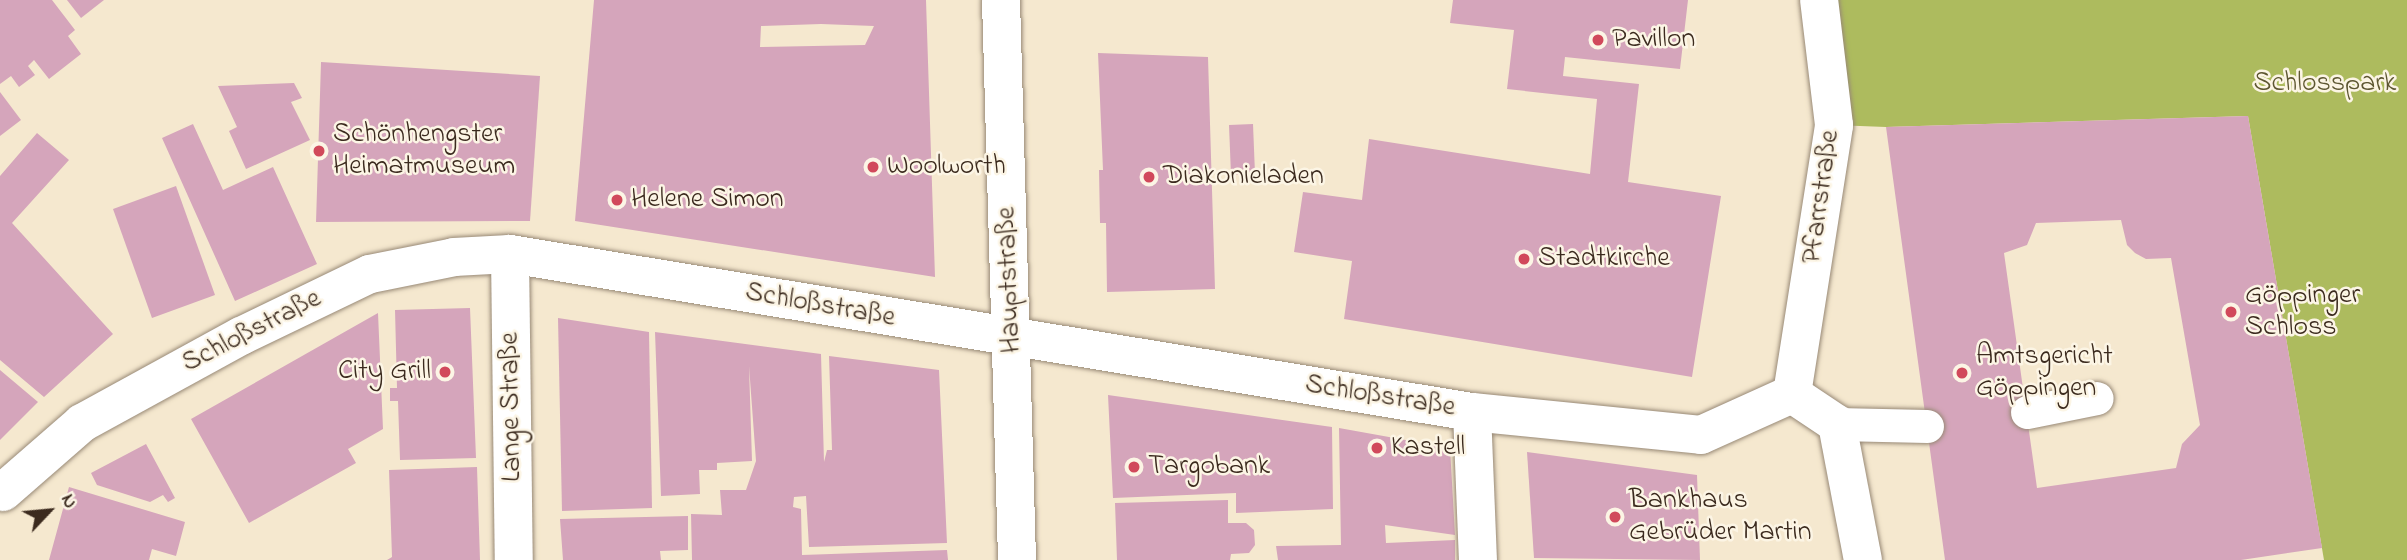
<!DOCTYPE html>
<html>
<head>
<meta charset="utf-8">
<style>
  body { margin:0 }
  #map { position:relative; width:2407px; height:560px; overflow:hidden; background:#f5e8cf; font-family:"Indie Flower",sans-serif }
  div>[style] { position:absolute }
  .green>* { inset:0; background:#adbb5e }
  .building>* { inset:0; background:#d5a5bb }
  .roads { filter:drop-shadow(0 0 2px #988976) drop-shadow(0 0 2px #988976) }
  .lane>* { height:33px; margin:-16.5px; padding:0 16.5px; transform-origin:16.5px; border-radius:16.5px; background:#fff }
  .street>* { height:38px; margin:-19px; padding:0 19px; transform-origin:19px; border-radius:19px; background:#fff }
  .dots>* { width:19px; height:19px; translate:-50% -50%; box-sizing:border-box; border:4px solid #fcf5e5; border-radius:50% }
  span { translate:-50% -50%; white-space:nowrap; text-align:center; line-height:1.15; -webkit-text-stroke:5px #fcf5e5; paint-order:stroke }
  .poi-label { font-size:28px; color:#3b2a1e }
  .left { translate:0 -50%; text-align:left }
  .right { translate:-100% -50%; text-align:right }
  .park-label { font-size:28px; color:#5d5631 }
  .street-label { font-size:28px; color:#3b2a1e }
  .north { position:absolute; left:14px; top:476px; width:70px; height:70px; -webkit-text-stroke:5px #fcf5e5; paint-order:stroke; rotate:64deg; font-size:19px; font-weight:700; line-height:28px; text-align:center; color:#3b2a1e }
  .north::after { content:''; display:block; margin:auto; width:24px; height:32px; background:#3b2a1e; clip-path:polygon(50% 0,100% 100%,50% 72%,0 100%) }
</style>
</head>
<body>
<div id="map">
  <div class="green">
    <div style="clip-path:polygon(1819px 0,2407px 0,2407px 560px,2324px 560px,2248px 116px,1886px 127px,1834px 125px)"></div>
  </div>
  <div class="building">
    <div style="clip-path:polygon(0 0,52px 0,75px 30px,68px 36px,81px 54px,49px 79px,34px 60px,28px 66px,35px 75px,19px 87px,11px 76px,0 84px)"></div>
    <div style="clip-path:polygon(67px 0,104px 0,81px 18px)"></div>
    <div style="clip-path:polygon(evenodd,594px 0,926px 0,935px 277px,575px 221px,594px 0,761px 26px,821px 24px,874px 26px,865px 45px,760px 47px,761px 26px)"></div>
    <div style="clip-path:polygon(1453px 0,1688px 0,1680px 69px,1565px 57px,1563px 76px,1639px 84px,1628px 182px,1721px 196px,1692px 377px,1344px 319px,1352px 261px,1294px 252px,1303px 192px,1362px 200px,1369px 139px,1590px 174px,1597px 99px,1507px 89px,1514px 30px,1450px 23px)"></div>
    <div style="clip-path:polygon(1098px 53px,1208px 57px,1215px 289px,1107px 292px,1106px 223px,1100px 223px,1099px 170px,1103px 170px)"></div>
    <div style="clip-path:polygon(321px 62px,540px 76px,530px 221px,316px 222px)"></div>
    <div style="clip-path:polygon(294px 83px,302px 98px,291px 102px,310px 140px,246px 169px,229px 131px,237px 127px,218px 86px)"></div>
    <div style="clip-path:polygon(0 92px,21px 120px,0 136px)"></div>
    <div style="clip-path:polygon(evenodd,2248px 116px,2322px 548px,2241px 560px,1945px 560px,1886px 127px,2248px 116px,2121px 220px,2127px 245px,2135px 253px,2146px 259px,2171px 258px,2200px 425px,2182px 444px,2176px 468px,2037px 488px,2004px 253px,2027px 245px,2036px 223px,2121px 220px)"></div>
    <div style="clip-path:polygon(193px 124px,223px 190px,273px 167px,317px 264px,235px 301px,162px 138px)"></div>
    <div style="clip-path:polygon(1253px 124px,1255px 174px,1231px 175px,1229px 125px)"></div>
    <div style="clip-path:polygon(37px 133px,69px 160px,12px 223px,113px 334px,44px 397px,0 360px,0 176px)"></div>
    <div style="clip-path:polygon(176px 186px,215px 295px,152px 318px,113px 209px)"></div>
    <div style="clip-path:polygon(470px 308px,476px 458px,400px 460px,398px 401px,390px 401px,390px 388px,397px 388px,395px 310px)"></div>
    <div style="clip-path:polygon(378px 313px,383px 429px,348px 449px,356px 463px,249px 523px,191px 419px)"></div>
    <div style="clip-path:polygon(558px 318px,649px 332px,652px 508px,562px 511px)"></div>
    <div style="clip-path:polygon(655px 332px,821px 354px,824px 462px,827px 450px,832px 450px,829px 356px,939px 370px,947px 543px,809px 547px,806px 496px,794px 497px,793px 507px,801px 509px,802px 555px,947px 550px,948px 560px,692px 560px,691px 514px,722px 515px,720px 490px,746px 490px,756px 461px,749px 366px,752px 461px,717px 463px,717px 470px,699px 470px,700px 494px,661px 496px)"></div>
    <div style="clip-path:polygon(0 370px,38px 402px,0 440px)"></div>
    <div style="clip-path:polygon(1108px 395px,1332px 427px,1333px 509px,1236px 513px,1236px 493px,1113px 498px)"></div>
    <div style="clip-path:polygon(1339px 428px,1450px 448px,1455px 535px,1385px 525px,1386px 543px,1455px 540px,1455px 560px,1278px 560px,1276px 546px,1341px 545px)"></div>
    <div style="clip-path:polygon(146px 444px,175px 498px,168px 502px,163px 495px,150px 502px,97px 485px,91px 473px)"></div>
    <div style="clip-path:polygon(1527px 452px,1697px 475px,1700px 560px,1534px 558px)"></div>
    <div style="clip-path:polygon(477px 467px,480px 560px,387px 560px,392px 557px,389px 470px)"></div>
    <div style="clip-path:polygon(69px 487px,185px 522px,176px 556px,152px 549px,149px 560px,49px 560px)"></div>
    <div style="clip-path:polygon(1228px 500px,1228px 523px,1246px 523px,1254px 530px,1255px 545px,1249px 553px,1231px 554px,1230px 560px,1117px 560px,1115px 503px)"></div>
    <div style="clip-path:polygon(688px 516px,688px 550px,660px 551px,661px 560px,563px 560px,560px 519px)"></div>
  </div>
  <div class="roads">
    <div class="lane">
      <div style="left:2027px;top:412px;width:71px;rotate:-11.3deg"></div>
      <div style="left:1837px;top:424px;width:90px;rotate:1.3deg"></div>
    </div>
    <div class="street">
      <div style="left:1001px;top:0;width:560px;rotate:88.36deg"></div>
      <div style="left:510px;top:254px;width:306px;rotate:89.3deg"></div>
      <div style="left:1792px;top:394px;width:272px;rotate:-81.1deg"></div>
      <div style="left:1834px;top:125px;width:126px;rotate:-96.8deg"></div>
      <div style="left:1792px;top:394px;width:54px;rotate:33.7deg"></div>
      <div style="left:1837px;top:424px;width:138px;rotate:79.2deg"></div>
      <div style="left:1472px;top:412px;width:148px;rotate:87.7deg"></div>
      <div style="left:3px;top:492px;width:105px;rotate:-41.1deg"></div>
      <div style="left:82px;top:423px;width:181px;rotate:-28.7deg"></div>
      <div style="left:241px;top:336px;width:143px;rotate:-25.7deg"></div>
      <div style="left:370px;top:274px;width:86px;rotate:-11.4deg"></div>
      <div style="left:454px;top:257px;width:56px;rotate:-3.1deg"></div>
      <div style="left:510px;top:254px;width:975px;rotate:9.33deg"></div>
      <div style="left:1472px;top:412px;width:230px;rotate:5.7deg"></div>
      <div style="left:1701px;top:435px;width:100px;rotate:-24.3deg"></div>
    </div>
  </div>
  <div class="dots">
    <div style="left:1598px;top:40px;background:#d1495b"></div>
    <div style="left:319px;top:151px;background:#d1495b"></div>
    <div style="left:873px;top:167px;background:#d1495b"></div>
    <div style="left:1149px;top:177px;background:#d1495b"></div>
    <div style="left:617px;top:200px;background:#d1495b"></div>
    <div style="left:1524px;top:259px;background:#d1495b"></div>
    <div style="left:2231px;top:312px;background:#d1495b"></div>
    <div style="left:445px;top:372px;background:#d1495b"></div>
    <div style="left:1962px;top:373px;background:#d1495b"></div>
    <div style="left:1377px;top:448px;background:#d1495b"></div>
    <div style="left:1134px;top:467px;background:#d1495b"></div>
    <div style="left:1615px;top:517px;background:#d1495b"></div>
  </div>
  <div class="poi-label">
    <span class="left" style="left:1612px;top:40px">Pavillon</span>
    <span class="left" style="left:333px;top:151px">Schönhengster<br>Heimatmuseum</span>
    <span class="left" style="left:887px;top:167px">Woolworth</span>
    <span class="left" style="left:1163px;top:177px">Diakonieladen</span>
    <span class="left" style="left:631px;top:200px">Helene Simon</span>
    <span class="left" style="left:1538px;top:259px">Stadtkirche</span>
    <span class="left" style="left:2245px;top:312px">Göppinger<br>Schloss</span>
    <span class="left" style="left:1976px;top:373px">Amtsgericht<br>Göppingen</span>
    <span class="right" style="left:431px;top:372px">City Grill</span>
    <span class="left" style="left:1391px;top:448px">Kastell</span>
    <span class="left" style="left:1148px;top:467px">Targobank</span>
    <span class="left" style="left:1629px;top:517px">Bankhaus<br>Gebrüder Martin</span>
  </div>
  <div class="park-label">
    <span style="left:2325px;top:84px">Schlosspark</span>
  </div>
  <div class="street-label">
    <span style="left:1822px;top:197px;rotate:-82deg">Pfarrstraße</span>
    <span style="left:1010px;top:280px;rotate:-92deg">Hauptstraße</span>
    <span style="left:820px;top:306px;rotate:10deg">Schloßstraße</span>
    <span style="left:252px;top:332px;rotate:-27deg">Schloßstraße</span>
    <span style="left:1380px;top:397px;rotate:9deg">Schloßstraße</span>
    <span style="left:512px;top:407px;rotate:-91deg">Lange Straße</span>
  </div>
  <div class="north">N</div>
</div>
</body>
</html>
